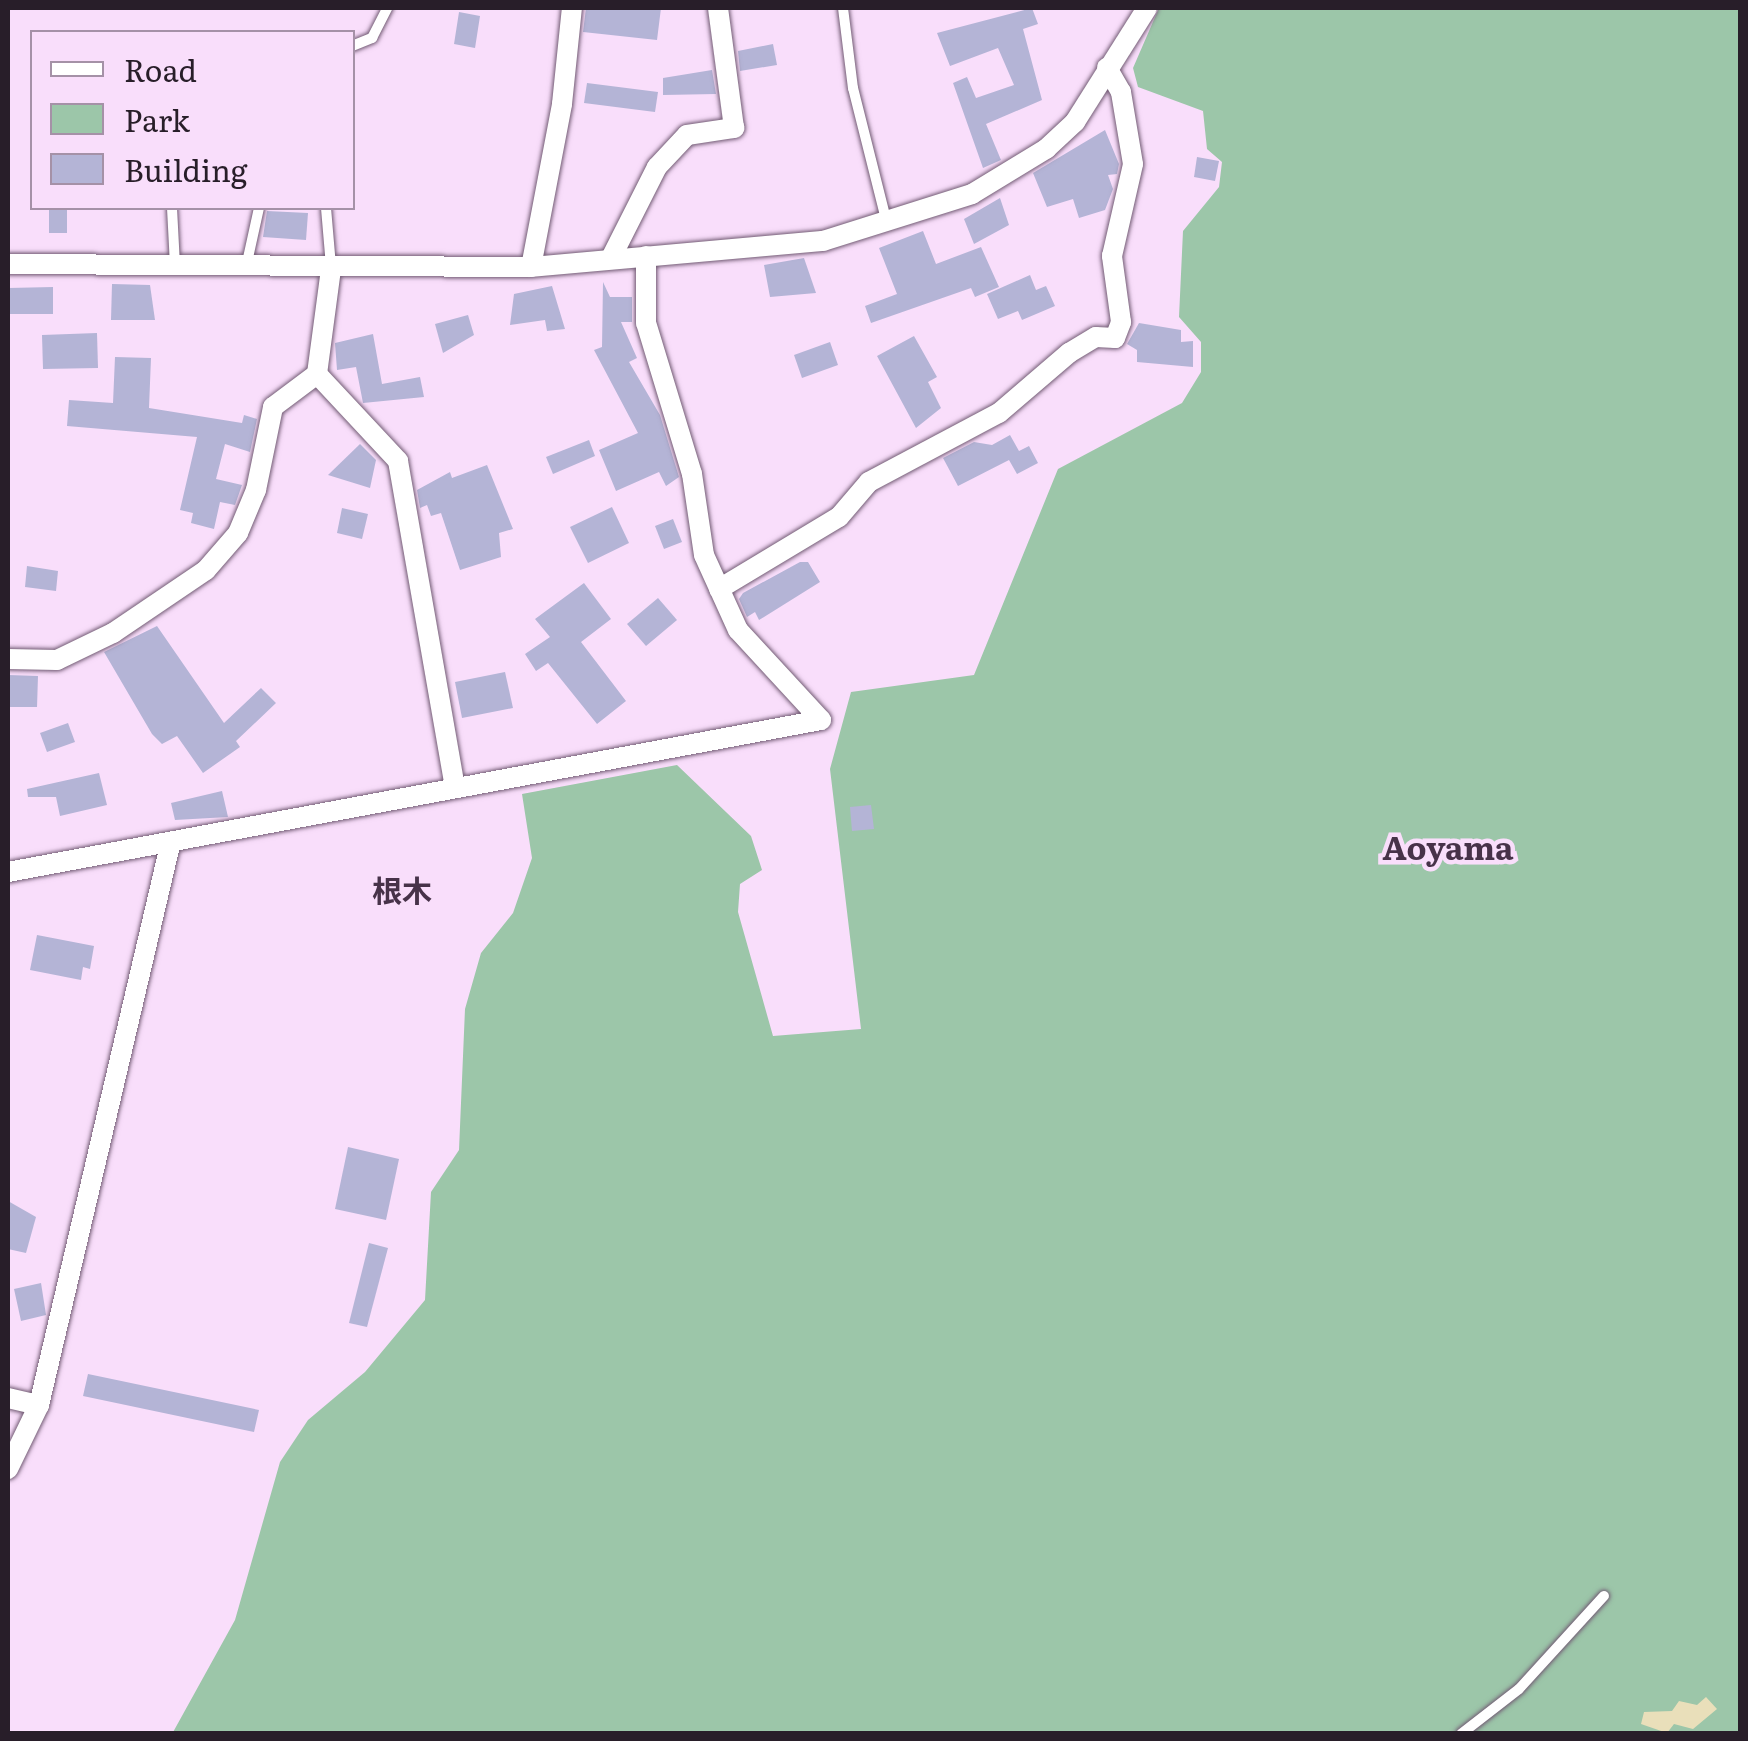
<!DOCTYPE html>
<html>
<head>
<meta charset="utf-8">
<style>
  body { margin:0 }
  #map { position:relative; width:1748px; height:1741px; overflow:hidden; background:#f9defb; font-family:Literata,"Noto Sans JP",serif }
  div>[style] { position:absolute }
  .green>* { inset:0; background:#9cc6a9 }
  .sand>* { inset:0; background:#e9dfba }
  .building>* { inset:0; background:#b4b4d6 }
  .roads { filter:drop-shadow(0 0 2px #725b74) drop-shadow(0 0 2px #725b74) }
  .lane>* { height:10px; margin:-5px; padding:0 5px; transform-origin:5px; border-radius:5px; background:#fff }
  .street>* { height:20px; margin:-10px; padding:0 10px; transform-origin:10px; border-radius:10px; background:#fff }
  span { translate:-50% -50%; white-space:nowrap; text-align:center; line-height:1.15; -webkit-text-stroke:9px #f9defb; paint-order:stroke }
  .neighbourhood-label { font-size:30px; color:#473249; font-weight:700 }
  .quarter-label { font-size:32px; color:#473249; font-weight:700 }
  .frame { position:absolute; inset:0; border:10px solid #281e29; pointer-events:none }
  .legend { position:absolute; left:30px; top:30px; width:325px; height:180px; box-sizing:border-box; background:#f9defb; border:2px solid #a591a7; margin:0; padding:12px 18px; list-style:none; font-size:30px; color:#281e29 }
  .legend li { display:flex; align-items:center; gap:20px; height:50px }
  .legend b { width:50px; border:2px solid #a591a7 }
</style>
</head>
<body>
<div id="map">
  <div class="green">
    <div style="clip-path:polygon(1159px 8px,1740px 8px,1740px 1733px,172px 1734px,235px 1620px,280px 1462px,308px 1420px,365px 1372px,425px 1300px,431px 1192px,459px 1150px,465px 1009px,481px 953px,513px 913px,532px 858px,522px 794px,677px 765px,751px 836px,762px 870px,740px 884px,738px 912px,773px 1036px,861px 1029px,830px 769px,851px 692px,974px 675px,1058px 469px,1182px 403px,1201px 372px,1201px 342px,1179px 317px,1183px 231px,1219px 187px,1222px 162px,1207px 149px,1203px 111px,1138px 87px,1133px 68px)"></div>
  </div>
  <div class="sand">
    <div style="clip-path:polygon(1706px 1697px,1717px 1709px,1693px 1729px,1674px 1724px,1667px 1733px,1641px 1724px,1644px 1712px,1672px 1711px,1679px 1701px,1697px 1705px)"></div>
  </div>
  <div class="building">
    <div style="clip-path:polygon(586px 8px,661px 8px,657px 40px,583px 32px)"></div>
    <div style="clip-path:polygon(1032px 8px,1038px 24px,1023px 29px,1042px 100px,986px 124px,1001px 160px,983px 168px,953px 83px,967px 77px,976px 98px,1014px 85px,998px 48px,950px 66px,937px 33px)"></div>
    <div style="clip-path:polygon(459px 12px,480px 16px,475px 48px,454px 44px)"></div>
    <div style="clip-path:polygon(773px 44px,777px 65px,740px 71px,738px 51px)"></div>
    <div style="clip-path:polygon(712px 70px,716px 94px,663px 95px,663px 78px)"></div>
    <div style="clip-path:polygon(587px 83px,658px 92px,655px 112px,584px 103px)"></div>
    <div style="clip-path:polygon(1105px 130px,1119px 164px,1117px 174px,1108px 175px,1113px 189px,1105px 210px,1079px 218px,1073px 199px,1047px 207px,1033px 173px)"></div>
    <div style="clip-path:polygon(1197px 157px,1219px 161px,1215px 181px,1194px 177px)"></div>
    <div style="clip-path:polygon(1000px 198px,1009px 225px,974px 244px,964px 219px)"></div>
    <div style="clip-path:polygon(49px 208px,67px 208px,67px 233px,49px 233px)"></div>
    <div style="clip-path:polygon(267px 211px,308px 213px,306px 240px,263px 237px)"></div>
    <div style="clip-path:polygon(923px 231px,936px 264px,981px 247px,999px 287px,975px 297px,971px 288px,871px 323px,865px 306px,897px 294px,879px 248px)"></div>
    <div style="clip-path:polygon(804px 258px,816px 293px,770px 297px,764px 265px)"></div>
    <div style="clip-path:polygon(1030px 275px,1036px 290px,1046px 286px,1055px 306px,1022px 320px,1018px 311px,998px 319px,987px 294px)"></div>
    <div style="clip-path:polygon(603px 282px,610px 297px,632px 297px,632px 322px,621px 322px,637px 358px,629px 362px,660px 415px,679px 477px,666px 486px,659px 472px,616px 491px,599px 450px,638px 433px,594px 350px,602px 347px)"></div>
    <div style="clip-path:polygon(112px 284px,150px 285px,155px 320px,111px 320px)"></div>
    <div style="clip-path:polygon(552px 286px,565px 329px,547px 331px,545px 320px,510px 325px,514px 294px)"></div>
    <div style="clip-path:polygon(53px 287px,53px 314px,8px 314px,8px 288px)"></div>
    <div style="clip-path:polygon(468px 315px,474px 335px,443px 353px,435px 324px)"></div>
    <div style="clip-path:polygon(1139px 323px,1181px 330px,1181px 342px,1193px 341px,1193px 367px,1137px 362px,1137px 350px,1127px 344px)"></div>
    <div style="clip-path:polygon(97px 333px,98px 368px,43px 369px,42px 335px)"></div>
    <div style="clip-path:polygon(373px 334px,382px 384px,420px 377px,424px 397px,363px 403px,356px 367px,337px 370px,335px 343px)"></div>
    <div style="clip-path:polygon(914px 336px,937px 377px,928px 382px,941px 408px,916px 428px,877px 356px)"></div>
    <div style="clip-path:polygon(830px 342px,838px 365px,802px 378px,794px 355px)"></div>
    <div style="clip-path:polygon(115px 357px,151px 358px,149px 408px,242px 423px,244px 415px,257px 419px,250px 452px,225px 444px,216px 479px,242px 485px,235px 505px,220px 502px,214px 529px,191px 523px,193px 513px,180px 510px,197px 437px,67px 426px,69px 400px,113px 403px)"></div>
    <div style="clip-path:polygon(1010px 435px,1019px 451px,1029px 446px,1038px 463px,1017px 474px,1009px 460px,958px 486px,943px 458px,974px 442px,992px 445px)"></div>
    <div style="clip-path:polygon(589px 440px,595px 456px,553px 474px,546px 457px)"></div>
    <div style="clip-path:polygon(360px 444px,376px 460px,370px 488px,328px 475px)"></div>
    <div style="clip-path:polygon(487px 465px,513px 529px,499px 533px,501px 557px,460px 570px,441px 513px,431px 516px,427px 505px,420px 508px,417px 490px,450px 472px,452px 478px)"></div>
    <div style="clip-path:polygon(612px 507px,629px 543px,588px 563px,570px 527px)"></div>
    <div style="clip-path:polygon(342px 508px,368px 514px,362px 539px,337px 533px)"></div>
    <div style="clip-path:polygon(673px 519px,682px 542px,664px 549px,655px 526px)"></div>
    <div style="clip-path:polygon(800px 562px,808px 562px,820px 582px,759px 620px,755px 612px,747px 617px,739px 599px,743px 593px)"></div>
    <div style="clip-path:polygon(27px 566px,58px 571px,56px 591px,25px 587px)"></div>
    <div style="clip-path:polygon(584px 583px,611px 619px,581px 642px,626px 701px,597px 724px,548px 663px,536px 671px,525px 654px,550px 637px,535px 619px)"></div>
    <div style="clip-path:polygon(658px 598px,677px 620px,646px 646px,627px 624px)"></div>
    <div style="clip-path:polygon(157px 626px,224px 723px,261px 688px,276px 703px,236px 741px,240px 747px,203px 773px,177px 736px,162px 744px,152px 734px,104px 652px)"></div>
    <div style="clip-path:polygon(505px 672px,513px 708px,462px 718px,455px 682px)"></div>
    <div style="clip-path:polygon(8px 675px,38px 676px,37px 707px,8px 707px)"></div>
    <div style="clip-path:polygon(68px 723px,75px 742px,47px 752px,40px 733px)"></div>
    <div style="clip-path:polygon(99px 773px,107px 805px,60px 816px,56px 797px,28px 797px,27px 789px)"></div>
    <div style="clip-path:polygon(222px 791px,228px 817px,175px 820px,171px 803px)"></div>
    <div style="clip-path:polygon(871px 805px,874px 829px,852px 831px,850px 807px)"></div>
    <div style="clip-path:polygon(37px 935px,94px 946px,90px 969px,83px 967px,81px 980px,30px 970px)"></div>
    <div style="clip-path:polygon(348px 1147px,399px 1159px,386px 1220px,335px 1209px)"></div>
    <div style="clip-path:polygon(8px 1201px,36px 1217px,26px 1253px,8px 1249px)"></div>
    <div style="clip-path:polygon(369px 1243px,388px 1248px,367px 1327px,349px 1323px)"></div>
    <div style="clip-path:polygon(41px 1283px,46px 1315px,21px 1321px,14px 1289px)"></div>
    <div style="clip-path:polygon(88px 1374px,259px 1410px,254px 1432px,83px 1396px)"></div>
  </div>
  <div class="roads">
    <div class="lane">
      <div style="left:843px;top:8px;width:81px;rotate:82.9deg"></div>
      <div style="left:853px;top:88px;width:139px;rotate:75.9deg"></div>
      <div style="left:352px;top:46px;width:22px;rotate:-22deg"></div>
      <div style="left:372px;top:38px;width:34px;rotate:-63deg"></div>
      <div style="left:172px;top:208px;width:57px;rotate:87deg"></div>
      <div style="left:326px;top:208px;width:58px;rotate:85.1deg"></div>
      <div style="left:246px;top:267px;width:60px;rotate:-77.6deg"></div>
      <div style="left:1461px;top:1734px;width:73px;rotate:-37.8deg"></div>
      <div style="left:1519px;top:1689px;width:126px;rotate:-47.6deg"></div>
    </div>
    <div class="street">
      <div style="left:611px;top:258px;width:102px;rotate:-63.2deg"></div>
      <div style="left:657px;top:167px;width:44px;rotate:-46.8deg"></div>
      <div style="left:687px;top:135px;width:48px;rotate:-8.5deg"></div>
      <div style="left:734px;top:128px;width:121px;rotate:-97.6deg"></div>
      <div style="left:8px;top:264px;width:523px;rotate:0.33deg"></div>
      <div style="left:531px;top:267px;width:293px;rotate:-5.1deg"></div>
      <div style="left:823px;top:241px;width:156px;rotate:-17.5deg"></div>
      <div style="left:972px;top:194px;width:87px;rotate:-31.3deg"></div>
      <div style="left:1046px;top:149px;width:40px;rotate:-43deg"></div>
      <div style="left:1075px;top:122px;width:135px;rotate:-57.7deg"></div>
      <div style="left:531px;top:267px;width:166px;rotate:-79.2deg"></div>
      <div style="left:562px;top:104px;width:97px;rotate:-84.1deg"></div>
      <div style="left:331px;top:269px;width:106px;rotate:97.6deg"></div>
      <div style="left:317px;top:374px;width:119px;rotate:47deg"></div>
      <div style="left:398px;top:461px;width:331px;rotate:80.1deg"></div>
      <div style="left:719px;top:589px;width:140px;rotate:-31deg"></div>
      <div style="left:839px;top:517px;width:46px;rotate:-49.4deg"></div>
      <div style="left:869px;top:482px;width:147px;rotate:-28deg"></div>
      <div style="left:999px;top:413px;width:92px;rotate:-40.6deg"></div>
      <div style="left:1069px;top:353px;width:31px;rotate:-31deg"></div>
      <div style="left:1096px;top:337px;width:19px;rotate:3deg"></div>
      <div style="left:1115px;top:338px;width:17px;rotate:-69deg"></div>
      <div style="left:1121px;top:322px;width:67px;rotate:-97.8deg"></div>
      <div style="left:1112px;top:256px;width:94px;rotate:-77.1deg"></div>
      <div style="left:1133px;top:164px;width:73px;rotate:-99.5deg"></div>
      <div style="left:1121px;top:92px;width:28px;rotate:-120deg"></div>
      <div style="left:8px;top:659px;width:49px;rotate:1.2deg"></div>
      <div style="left:57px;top:660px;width:62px;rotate:-25.7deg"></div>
      <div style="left:113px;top:633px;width:112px;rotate:-34.1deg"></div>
      <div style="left:206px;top:570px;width:49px;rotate:-49.1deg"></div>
      <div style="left:238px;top:533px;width:47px;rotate:-67.3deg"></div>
      <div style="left:256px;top:490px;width:85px;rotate:-78.4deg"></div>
      <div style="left:273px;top:407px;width:55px;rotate:-36.9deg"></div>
      <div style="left:8px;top:872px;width:827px;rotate:-10.59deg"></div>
      <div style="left:821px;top:720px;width:122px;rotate:-132.7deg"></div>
      <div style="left:738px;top:630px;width:82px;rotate:-114.4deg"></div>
      <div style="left:704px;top:555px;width:82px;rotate:-98.4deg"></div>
      <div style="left:692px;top:474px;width:158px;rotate:-106.9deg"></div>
      <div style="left:646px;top:323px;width:67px;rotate:-90deg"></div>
      <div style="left:8px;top:1398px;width:32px;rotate:13deg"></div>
      <div style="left:8px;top:1469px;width:71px;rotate:-64.2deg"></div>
      <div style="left:39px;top:1405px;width:575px;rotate:-76.83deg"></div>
    </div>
  </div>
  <div class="neighbourhood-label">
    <span style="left:402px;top:889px">根木</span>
  </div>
  <div class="quarter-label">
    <span style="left:1448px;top:846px">Aoyama</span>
  </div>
  <div class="frame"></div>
  <ul class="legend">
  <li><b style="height:12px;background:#fff"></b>Road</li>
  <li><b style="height:28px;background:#9cc6a9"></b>Park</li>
  <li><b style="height:28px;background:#b4b4d6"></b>Building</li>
  </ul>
</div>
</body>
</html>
